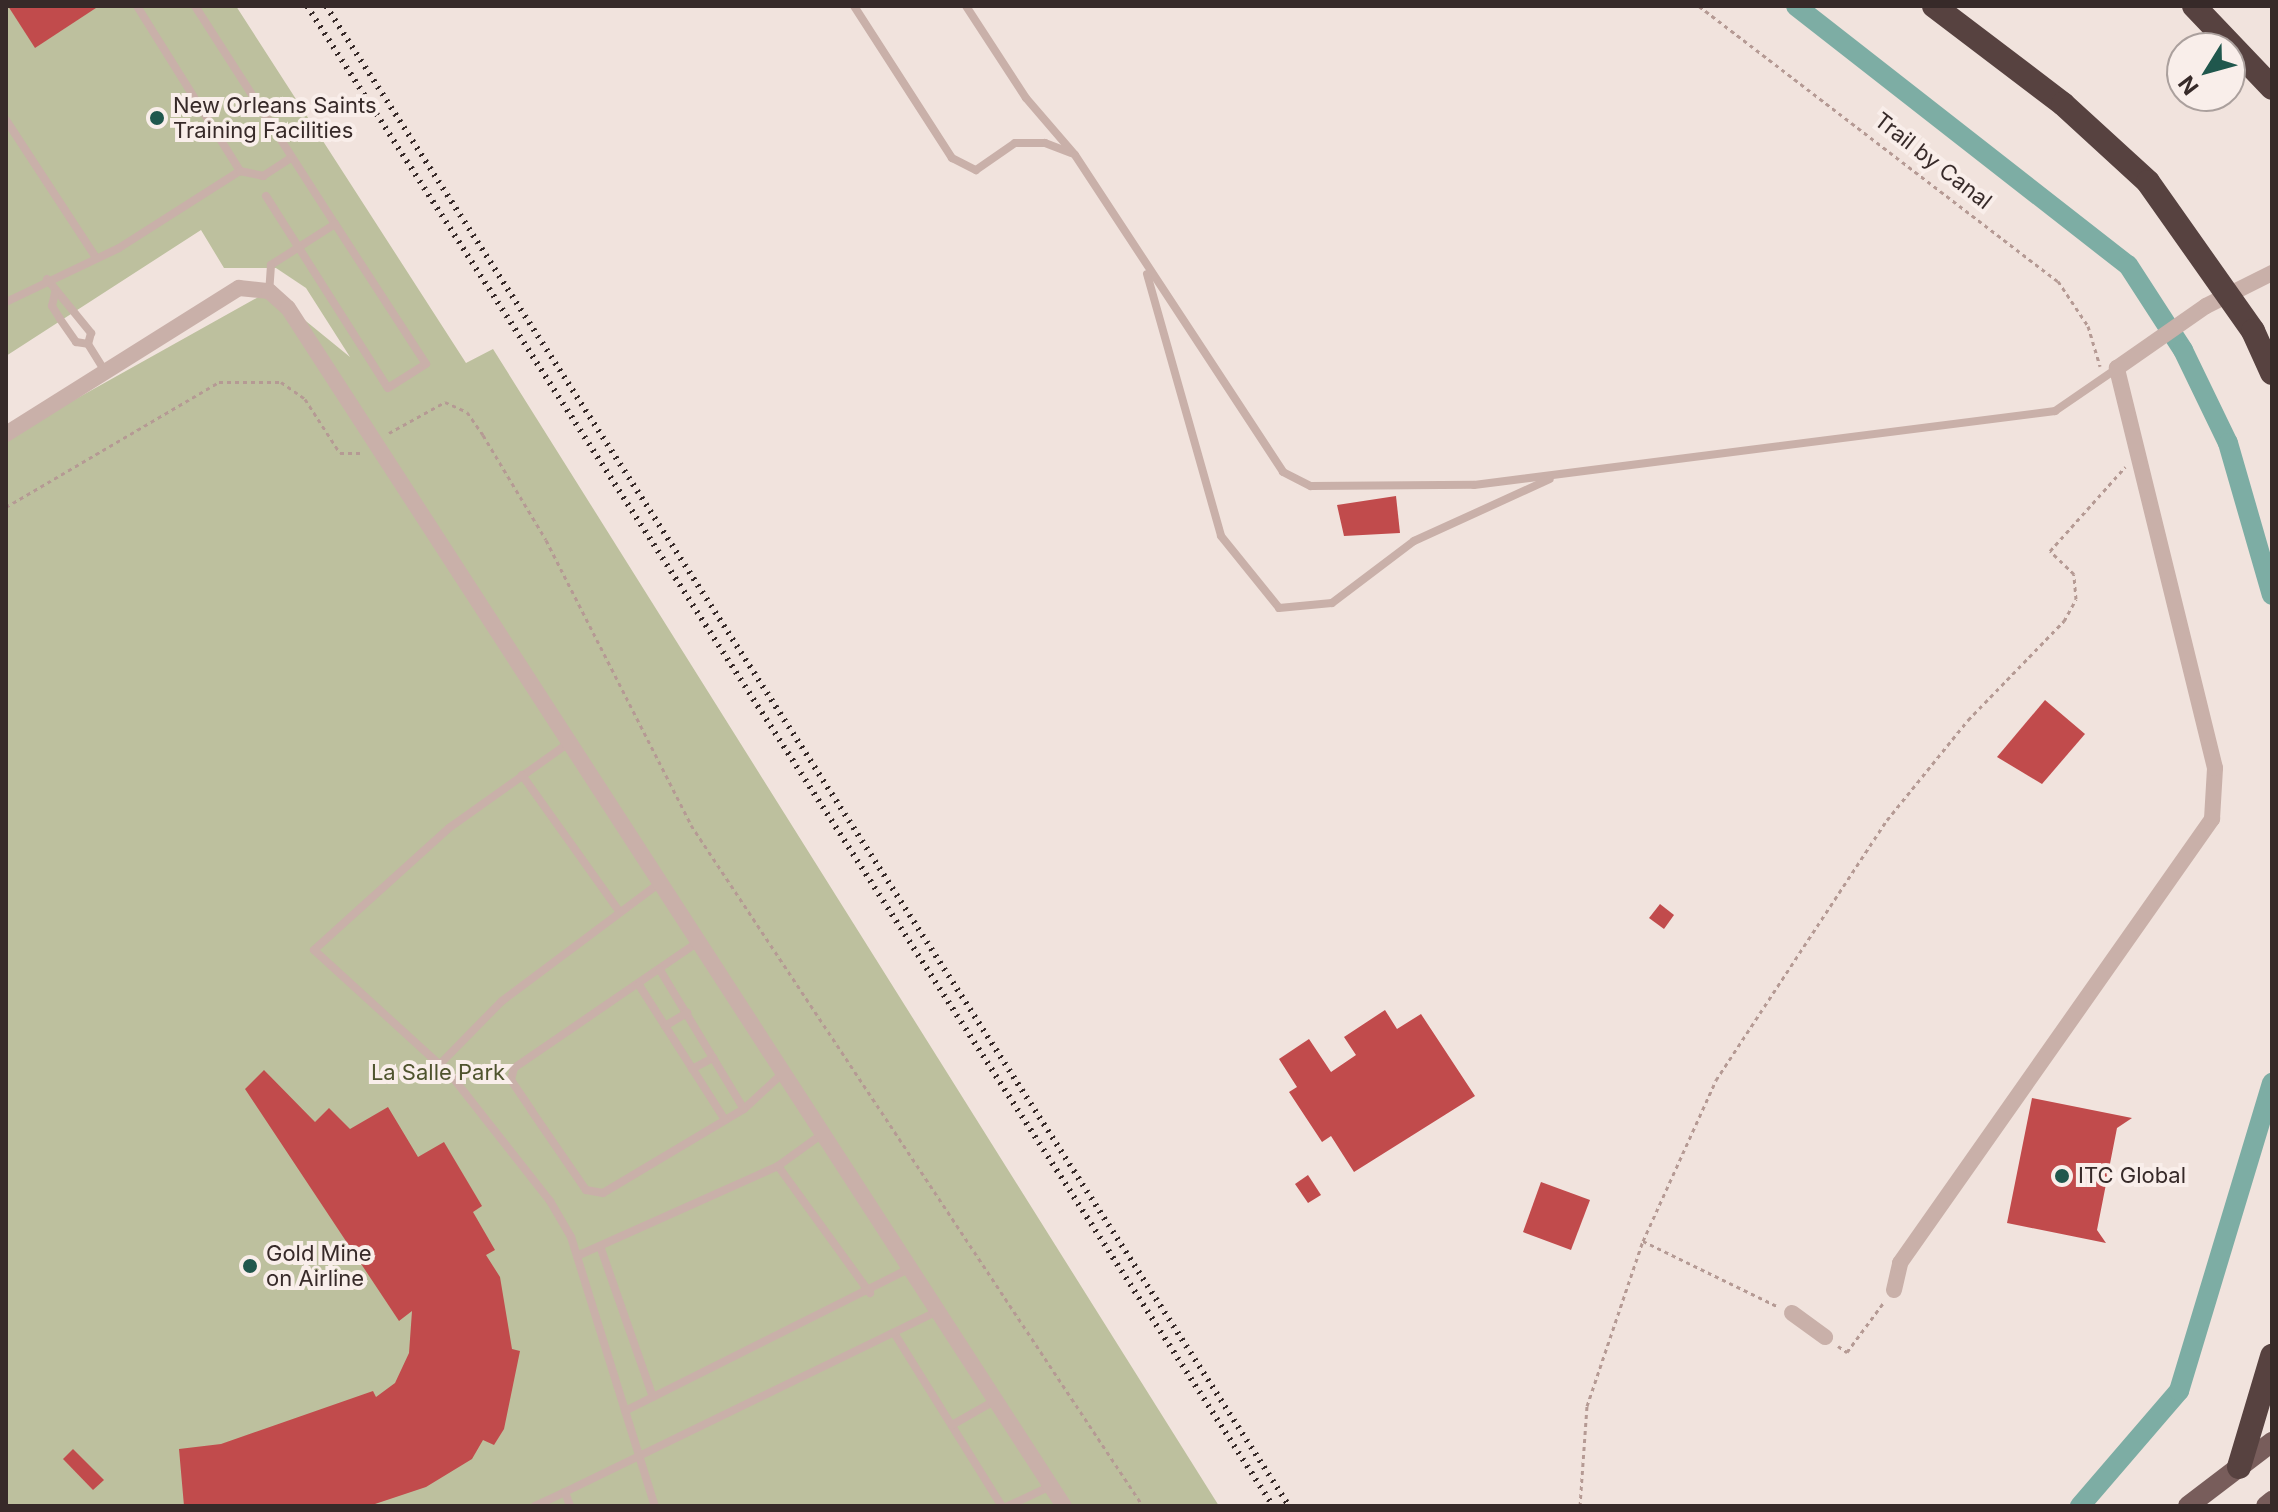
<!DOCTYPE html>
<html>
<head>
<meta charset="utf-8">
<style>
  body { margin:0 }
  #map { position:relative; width:2278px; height:1512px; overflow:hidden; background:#f1e3dd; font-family:Inter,sans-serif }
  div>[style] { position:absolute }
  .green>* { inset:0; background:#bdc09e }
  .canal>* { height:20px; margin:-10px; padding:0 10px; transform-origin:10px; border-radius:10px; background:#7dada4 }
  .building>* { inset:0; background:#c14b4c }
  .path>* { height:3px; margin-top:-1.5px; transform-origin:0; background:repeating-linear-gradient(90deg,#b59a94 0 4px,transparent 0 8px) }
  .lane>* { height:8px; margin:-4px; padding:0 4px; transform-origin:4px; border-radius:4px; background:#c9b0a9 }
  .street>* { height:16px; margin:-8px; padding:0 8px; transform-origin:8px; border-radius:8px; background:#c9b0a9 }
  .primary>* { height:20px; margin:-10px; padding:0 10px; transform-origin:10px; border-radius:10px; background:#785d5b }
  .highway>* { height:24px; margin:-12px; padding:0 12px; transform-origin:12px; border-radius:12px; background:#574240 }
  .rail>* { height:6px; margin-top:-3px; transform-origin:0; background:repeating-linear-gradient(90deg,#372a29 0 2px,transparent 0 8px) }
  .highway-bridge>* { height:24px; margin:-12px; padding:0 12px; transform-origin:12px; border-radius:12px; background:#574240 }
  .dots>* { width:22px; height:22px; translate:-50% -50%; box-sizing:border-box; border:4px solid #f9eeea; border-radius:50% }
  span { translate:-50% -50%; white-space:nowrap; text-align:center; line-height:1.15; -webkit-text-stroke:8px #f9eeea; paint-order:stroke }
  .poi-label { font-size:22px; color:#372a29 }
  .left { translate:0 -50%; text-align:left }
  .street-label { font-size:22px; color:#372a29 }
  .park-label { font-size:22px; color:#4f542e }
  .frame { position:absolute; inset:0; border:8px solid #372a29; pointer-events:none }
  .north { position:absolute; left:2166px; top:32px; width:80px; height:80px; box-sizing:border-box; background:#f9eeea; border:2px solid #aba09d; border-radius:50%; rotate:233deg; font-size:22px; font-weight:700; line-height:32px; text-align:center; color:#372a29 }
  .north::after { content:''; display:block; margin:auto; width:28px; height:36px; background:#20574d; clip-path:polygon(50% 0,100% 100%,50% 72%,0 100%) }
</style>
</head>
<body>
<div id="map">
  <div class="green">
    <div style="clip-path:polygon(6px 6px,236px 6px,466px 363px,493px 349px,1219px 1506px,6px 1506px,6px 438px,269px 291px,350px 357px,306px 288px,276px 268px,224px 268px,201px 230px,6px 356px)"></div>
  </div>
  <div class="canal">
    <div style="left:1796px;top:6px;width:421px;rotate:38deg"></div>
    <div style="left:2128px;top:265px;width:101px;rotate:57.1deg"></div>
    <div style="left:2183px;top:350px;width:103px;rotate:64.2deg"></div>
    <div style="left:2228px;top:443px;width:158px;rotate:73.9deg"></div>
    <div style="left:2080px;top:1506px;width:152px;rotate:-49.3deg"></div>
    <div style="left:2179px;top:1391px;width:322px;rotate:-73.2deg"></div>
  </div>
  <div class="building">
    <div style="clip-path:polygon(8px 6px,99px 6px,35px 48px)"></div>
    <div style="clip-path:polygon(1396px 496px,1400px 533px,1344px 536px,1337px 505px)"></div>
    <div style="clip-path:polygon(2045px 700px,2085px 734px,2042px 784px,1997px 757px)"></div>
    <div style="clip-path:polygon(1660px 904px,1674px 915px,1664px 929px,1649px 918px)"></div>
    <div style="clip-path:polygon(1385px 1010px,1397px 1029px,1421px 1014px,1475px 1096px,1354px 1172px,1331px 1136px,1322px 1142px,1289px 1092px,1297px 1087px,1279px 1059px,1309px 1039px,1331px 1072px,1356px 1055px,1344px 1037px)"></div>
    <div style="clip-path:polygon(264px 1070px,315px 1122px,329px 1108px,350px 1129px,388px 1107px,418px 1157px,444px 1142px,482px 1206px,473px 1212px,495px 1250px,486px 1255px,500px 1277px,512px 1349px,520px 1351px,504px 1429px,494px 1445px,483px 1440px,472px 1459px,426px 1487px,369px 1506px,184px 1506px,179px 1449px,221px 1444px,373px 1391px,376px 1397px,395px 1383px,409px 1353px,412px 1311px,399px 1321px,245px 1089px)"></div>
    <div style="clip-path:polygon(2032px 1098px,2132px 1118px,2117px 1128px,2097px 1230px,2106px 1243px,2007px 1223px)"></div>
    <div style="clip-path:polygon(1308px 1175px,1321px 1195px,1308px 1203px,1295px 1184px)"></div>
    <div style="clip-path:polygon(1541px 1182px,1590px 1200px,1571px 1250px,1523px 1232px)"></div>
    <div style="clip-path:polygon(73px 1449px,104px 1480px,93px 1490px,63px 1459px)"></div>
  </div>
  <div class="path">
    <div style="left:1699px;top:6px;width:452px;rotate:37.5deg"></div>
    <div style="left:2058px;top:281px;width:54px;rotate:56.3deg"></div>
    <div style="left:2088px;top:326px;width:42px;rotate:73.3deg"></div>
    <div style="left:389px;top:433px;width:64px;rotate:-29deg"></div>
    <div style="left:445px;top:402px;width:24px;rotate:24deg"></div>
    <div style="left:467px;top:412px;width:28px;rotate:55deg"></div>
    <div style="left:483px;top:435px;width:122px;rotate:59deg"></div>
    <div style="left:546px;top:540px;width:320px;rotate:63deg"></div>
    <div style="left:691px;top:825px;width:817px;rotate:56.43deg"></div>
    <div style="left:6px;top:507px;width:247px;rotate:-30.4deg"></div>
    <div style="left:219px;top:382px;width:62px"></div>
    <div style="left:281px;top:382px;width:29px;rotate:35deg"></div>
    <div style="left:305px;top:399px;width:64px;rotate:57.1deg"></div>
    <div style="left:340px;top:453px;width:20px"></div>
    <div style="left:1643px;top:1241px;width:177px;rotate:-65.6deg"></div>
    <div style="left:1716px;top:1080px;width:311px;rotate:-56.7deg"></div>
    <div style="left:1887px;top:820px;width:129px;rotate:-51deg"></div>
    <div style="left:1968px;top:720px;width:138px;rotate:-45.9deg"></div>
    <div style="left:2064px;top:621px;width:25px;rotate:-61deg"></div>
    <div style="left:2076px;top:599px;width:25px;rotate:-95deg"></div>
    <div style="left:2074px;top:574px;width:33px;rotate:-136deg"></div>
    <div style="left:2050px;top:551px;width:113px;rotate:-48.2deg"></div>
    <div style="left:1838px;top:1346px;width:11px;rotate:34deg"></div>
    <div style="left:1847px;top:1352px;width:62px;rotate:-53.5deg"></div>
    <div style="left:1580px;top:1506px;width:100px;rotate:-86deg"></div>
    <div style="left:1587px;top:1406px;width:174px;rotate:-71.3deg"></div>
    <div style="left:1643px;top:1241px;width:149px;rotate:25.9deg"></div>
  </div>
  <div class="lane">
    <div style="left:137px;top:6px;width:195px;rotate:58deg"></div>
    <div style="left:195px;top:6px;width:259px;rotate:57.3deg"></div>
    <div style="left:335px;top:224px;width:76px;rotate:147.4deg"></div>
    <div style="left:271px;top:265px;width:26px;rotate:94deg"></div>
    <div style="left:854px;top:6px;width:181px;rotate:57.2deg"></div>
    <div style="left:952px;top:158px;width:27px;rotate:27deg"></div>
    <div style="left:976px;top:170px;width:47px;rotate:-34.7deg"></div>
    <div style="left:1015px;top:143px;width:30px"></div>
    <div style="left:1045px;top:143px;width:28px;rotate:21deg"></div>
    <div style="left:966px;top:6px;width:110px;rotate:56.9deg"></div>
    <div style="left:1026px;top:98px;width:75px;rotate:49.3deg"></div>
    <div style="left:1075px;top:155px;width:379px;rotate:56.7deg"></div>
    <div style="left:1283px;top:472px;width:31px;rotate:27deg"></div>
    <div style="left:1311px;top:486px;width:163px;rotate:-0.4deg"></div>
    <div style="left:1474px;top:485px;width:586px;rotate:-7.26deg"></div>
    <div style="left:2055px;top:411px;width:74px;rotate:-34.5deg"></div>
    <div style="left:6px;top:120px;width:163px;rotate:56.8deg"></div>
    <div style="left:266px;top:196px;width:227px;rotate:57.6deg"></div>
    <div style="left:388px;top:388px;width:45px;rotate:-32.3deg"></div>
    <div style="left:426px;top:364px;width:167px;rotate:-123deg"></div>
    <div style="left:1147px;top:274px;width:272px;rotate:74.2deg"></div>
    <div style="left:1221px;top:536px;width:92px;rotate:51.1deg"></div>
    <div style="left:1279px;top:608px;width:53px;rotate:-5.4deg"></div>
    <div style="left:1332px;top:603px;width:103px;rotate:-37.1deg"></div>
    <div style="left:1414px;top:541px;width:149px;rotate:-24.5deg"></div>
    <div style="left:47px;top:279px;width:70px;rotate:50.8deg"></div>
    <div style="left:91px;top:333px;width:11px;rotate:105deg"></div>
    <div style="left:88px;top:344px;width:31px;rotate:58deg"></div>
    <div style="left:55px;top:293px;width:13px;rotate:103deg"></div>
    <div style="left:52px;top:306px;width:15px;rotate:58deg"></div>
    <div style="left:60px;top:319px;width:28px;rotate:55deg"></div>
    <div style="left:76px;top:342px;width:12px;rotate:9deg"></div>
    <div style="left:6px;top:302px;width:125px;rotate:-25.5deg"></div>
    <div style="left:119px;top:248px;width:143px;rotate:-32.5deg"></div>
    <div style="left:240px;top:171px;width:24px;rotate:12deg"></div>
    <div style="left:263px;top:176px;width:33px;rotate:-33deg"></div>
    <div style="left:570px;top:742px;width:148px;rotate:144.6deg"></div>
    <div style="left:449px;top:828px;width:182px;rotate:137.9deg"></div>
    <div style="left:314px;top:950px;width:184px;rotate:42.4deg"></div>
    <div style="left:450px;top:1074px;width:162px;rotate:51.8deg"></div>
    <div style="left:550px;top:1201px;width:42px;rotate:59.7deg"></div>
    <div style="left:571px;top:1237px;width:282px;rotate:72.7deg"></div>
    <div style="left:522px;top:775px;width:167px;rotate:54.5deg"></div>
    <div style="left:698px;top:942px;width:223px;rotate:145.6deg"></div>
    <div style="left:514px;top:1068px;width:12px;rotate:104deg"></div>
    <div style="left:511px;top:1080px;width:36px;rotate:56deg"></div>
    <div style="left:531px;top:1110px;width:97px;rotate:55.5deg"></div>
    <div style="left:586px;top:1190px;width:17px;rotate:10deg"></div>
    <div style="left:603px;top:1193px;width:164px;rotate:-30.8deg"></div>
    <div style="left:744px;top:1109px;width:56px;rotate:-42.8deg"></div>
    <div style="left:660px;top:970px;width:162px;rotate:58.9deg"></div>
    <div style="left:639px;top:985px;width:160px;rotate:57.5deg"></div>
    <div style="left:665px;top:1026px;width:26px;rotate:-31deg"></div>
    <div style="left:440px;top:1064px;width:88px;rotate:-45.5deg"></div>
    <div style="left:502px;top:1001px;width:199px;rotate:-36.8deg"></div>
    <div style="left:692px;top:1069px;width:24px;rotate:-28deg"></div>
    <div style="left:778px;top:1166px;width:157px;rotate:54.1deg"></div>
    <div style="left:600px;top:1246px;width:160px;rotate:70.7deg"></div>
    <div style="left:577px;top:1256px;width:220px;rotate:-24.1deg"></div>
    <div style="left:778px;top:1166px;width:58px;rotate:-35.9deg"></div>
    <div style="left:896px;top:1336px;width:200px;rotate:58.1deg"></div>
    <div style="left:625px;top:1411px;width:319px;rotate:-26.6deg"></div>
    <div style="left:952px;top:1425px;width:51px;rotate:-29.6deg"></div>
    <div style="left:565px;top:1492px;width:415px;rotate:-25.9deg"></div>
    <div style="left:535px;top:1506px;width:33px;rotate:-25deg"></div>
    <div style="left:565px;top:1492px;width:15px;rotate:70deg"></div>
    <div style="left:1008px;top:1506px;width:47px;rotate:-24.9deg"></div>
  </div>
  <div class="street">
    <div style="left:6px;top:434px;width:275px;rotate:-32.1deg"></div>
    <div style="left:239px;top:288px;width:30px;rotate:6deg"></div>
    <div style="left:269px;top:291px;width:25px;rotate:42deg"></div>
    <div style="left:288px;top:308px;width:1427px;rotate:57.07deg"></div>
    <div style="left:1894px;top:1290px;width:28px;rotate:-77deg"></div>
    <div style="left:1900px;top:1263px;width:543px;rotate:-54.9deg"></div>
    <div style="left:2212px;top:819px;width:51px;rotate:-86.6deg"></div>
    <div style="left:2215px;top:768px;width:412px;rotate:-103.8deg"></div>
    <div style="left:2117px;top:368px;width:108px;rotate:-34.9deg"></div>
    <div style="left:2206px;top:306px;width:74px;rotate:-26.6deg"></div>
    <div style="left:1792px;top:1313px;width:41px;rotate:36deg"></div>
  </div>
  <div class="primary">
    <div style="left:2188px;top:1506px;width:106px;rotate:-37.3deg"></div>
    <div style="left:2266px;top:1506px;width:8px;rotate:-40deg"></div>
  </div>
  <div class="highway">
    <div style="left:2194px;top:6px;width:113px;rotate:46.4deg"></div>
    <div style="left:2239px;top:1467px;width:116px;rotate:-73.4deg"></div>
  </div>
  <div class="rail">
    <div style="left:307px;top:6px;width:1784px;rotate:57.22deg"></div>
    <div style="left:326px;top:6px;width:1783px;rotate:57.3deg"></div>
  </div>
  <div class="highway-bridge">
    <div style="left:1934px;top:6px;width:162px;rotate:37.2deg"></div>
    <div style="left:2063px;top:104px;width:115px;rotate:42.5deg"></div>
    <div style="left:2148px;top:182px;width:182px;rotate:54.8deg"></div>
    <div style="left:2253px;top:331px;width:46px;rotate:65.7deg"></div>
  </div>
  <div class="dots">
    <div style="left:157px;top:118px;background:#20574d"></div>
    <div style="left:2062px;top:1176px;background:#20574d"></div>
    <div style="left:250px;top:1266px;background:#20574d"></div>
  </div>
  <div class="poi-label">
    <span class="left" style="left:173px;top:118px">New Orleans Saints<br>Training Facilities</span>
    <span class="left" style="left:2078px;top:1176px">ITC Global</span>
    <span class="left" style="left:266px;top:1266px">Gold Mine<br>on Airline</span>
  </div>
  <div class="street-label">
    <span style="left:1933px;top:161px;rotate:38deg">Trail by Canal</span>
  </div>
  <div class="park-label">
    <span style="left:438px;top:1073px">La Salle Park</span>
  </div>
  <div class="frame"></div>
  <div class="north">N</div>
</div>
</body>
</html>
